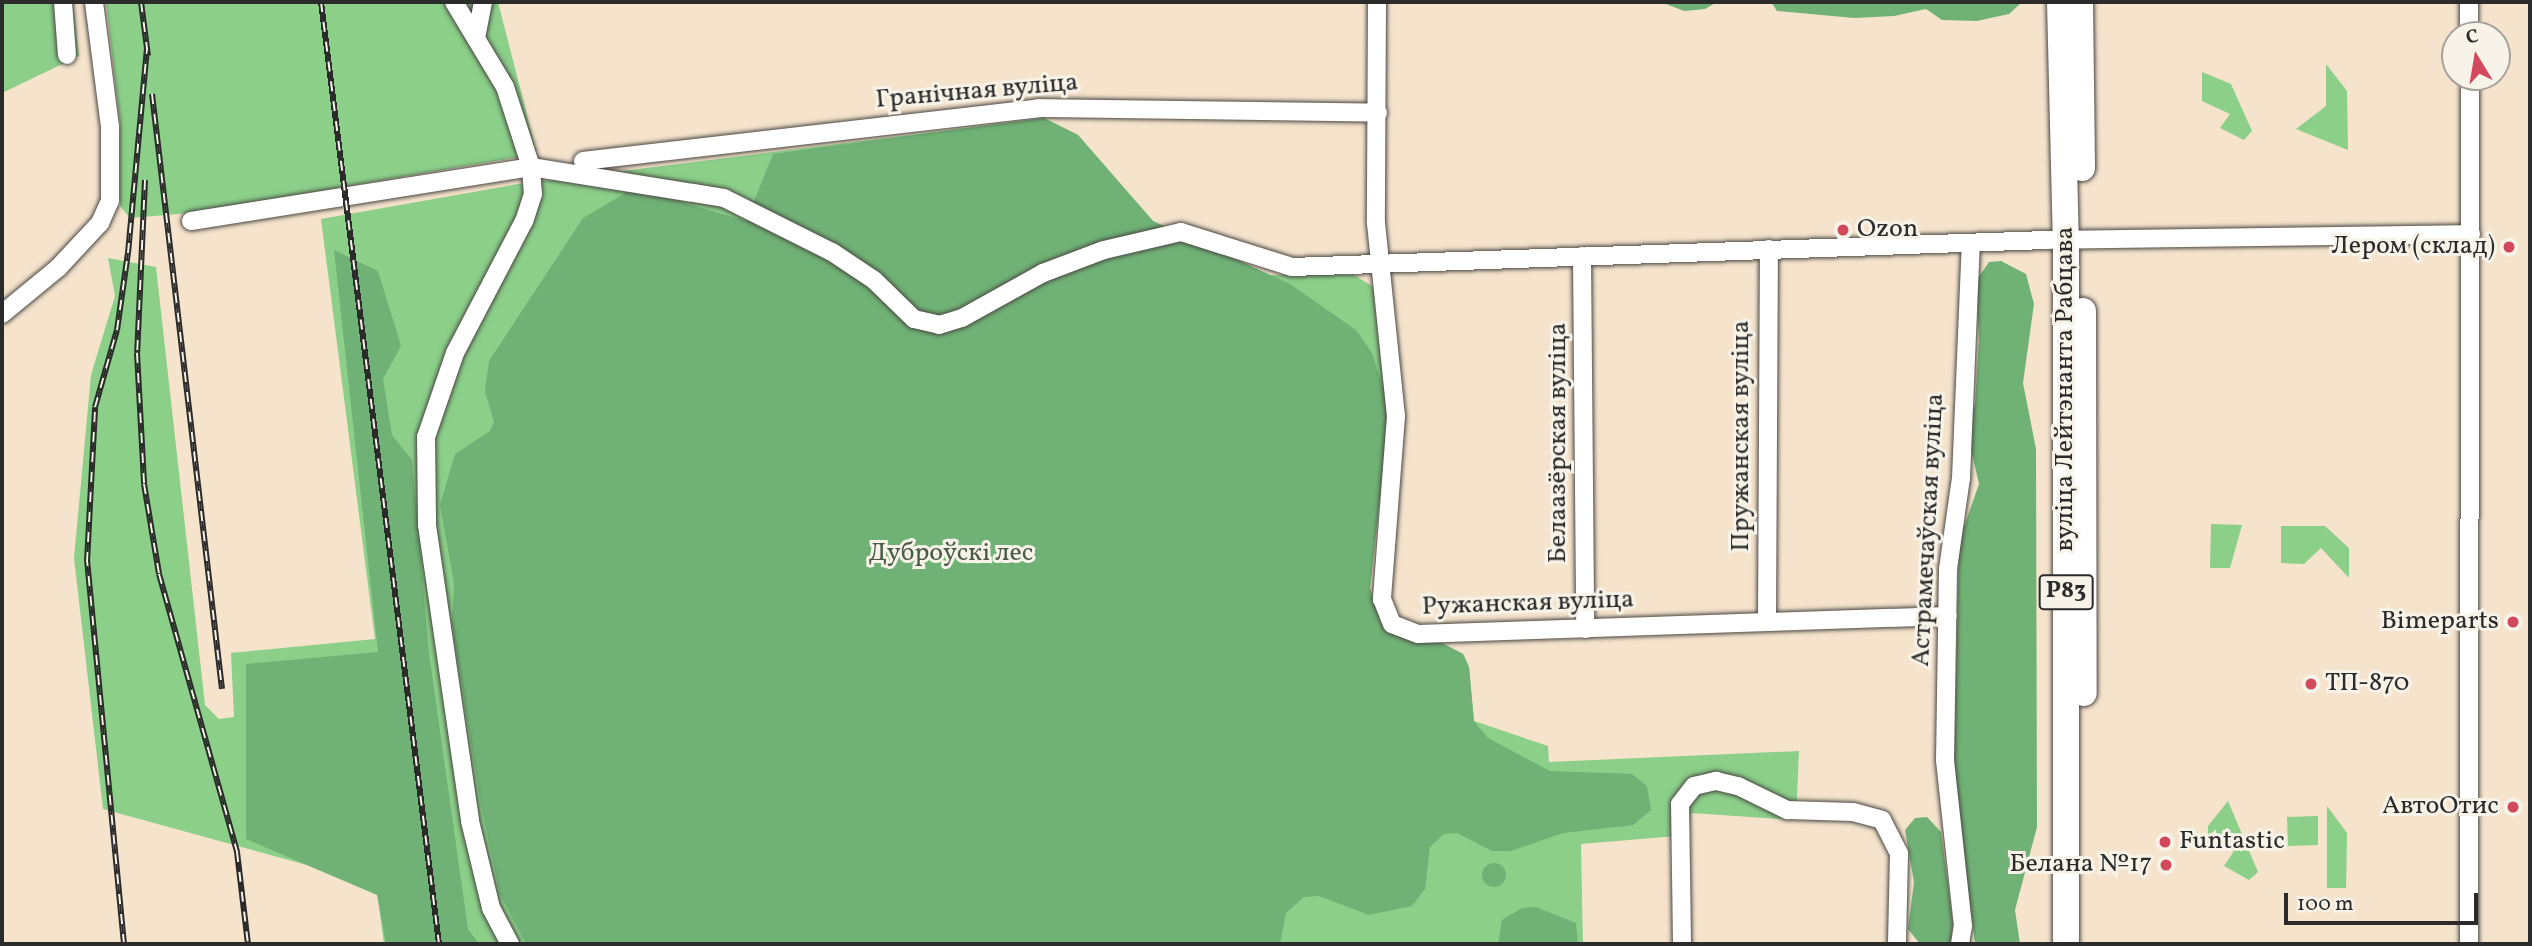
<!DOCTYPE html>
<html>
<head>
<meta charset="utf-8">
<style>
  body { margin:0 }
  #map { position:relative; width:2532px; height:946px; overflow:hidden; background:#f5e3cc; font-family:Vollkorn,serif }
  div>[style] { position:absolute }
  .green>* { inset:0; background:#8bcf89 }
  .forest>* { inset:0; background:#70b275 }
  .round { border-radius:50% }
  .roads { filter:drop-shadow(0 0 2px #494743) drop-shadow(0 0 2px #494743) }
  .minor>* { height:18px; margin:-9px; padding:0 9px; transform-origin:9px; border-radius:9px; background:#fff }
  .highway>* { height:26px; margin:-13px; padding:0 13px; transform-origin:13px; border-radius:13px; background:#fff }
  .rail>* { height:6px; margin-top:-3px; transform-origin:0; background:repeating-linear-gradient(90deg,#f7f3e8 0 10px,#2b2b2b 0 20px); box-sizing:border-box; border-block:2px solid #2b2b2b }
  .dots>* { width:19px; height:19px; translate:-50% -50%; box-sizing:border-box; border:4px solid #f7f3e8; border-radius:50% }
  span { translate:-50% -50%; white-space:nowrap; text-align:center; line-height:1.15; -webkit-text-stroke:6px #f7f3e8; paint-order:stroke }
  .shield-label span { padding:2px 5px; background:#f7f3e8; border:2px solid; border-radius:5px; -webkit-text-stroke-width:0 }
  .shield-label { font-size:24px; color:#2b2b2b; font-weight:700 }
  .street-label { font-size:26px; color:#2b2b2b }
  .poi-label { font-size:26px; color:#2b2b2b }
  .left { translate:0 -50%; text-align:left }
  .right { translate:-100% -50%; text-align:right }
  .park-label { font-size:26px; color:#485c47 }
  .frame { position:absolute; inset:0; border:4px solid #2b2b2b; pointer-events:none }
  .north { position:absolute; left:2441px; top:21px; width:70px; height:70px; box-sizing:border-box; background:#f7f3e8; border:2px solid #a5a39c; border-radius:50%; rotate:349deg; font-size:19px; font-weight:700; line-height:28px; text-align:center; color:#2b2b2b }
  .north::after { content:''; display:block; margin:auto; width:24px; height:32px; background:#d1495b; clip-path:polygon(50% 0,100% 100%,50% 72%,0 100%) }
  .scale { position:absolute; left:2284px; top:893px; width:194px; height:32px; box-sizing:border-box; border:4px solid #2b2b2b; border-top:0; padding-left:9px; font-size:21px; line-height:24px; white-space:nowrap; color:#2b2b2b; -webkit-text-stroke:5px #f7f3e8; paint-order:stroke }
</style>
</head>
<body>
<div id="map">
  <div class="green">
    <div style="clip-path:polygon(2px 2px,73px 2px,79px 56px,2px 93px)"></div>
    <div style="clip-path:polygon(106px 2px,498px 2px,537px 154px,190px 213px,130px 218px,120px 206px,120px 122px)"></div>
    <div style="clip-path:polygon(2326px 64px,2347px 91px,2348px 150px,2296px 129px,2326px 106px)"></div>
    <div style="clip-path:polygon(2202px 72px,2231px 84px,2252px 131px,2244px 140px,2220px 128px,2230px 114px,2202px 101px)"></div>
    <div style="clip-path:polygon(1044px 118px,1078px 135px,1153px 221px,1264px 275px,1354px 275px,1372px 286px,1383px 318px,1387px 439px,1370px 588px,1373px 605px,1381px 624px,1396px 635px,1442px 643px,1463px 654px,1469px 667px,1474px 721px,1548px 746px,1549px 762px,1799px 751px,1796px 820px,1691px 813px,1689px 835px,1581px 844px,1583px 944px,384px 944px,376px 884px,103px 809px,74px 558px,91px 375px,115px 296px,108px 258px,156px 267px,205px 705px,219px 719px,234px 717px,231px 653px,375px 639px,321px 219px,518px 184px)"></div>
    <div style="clip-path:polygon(2211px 524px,2242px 525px,2230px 568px,2210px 568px)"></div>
    <div style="clip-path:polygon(2281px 526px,2325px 526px,2349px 548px,2349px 578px,2321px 548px,2304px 564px,2281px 563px)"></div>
    <div style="clip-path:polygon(2228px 801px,2258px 872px,2249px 880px,2224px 866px,2234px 851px,2208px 838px,2208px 826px)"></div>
    <div style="clip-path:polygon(2327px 806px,2347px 833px,2346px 888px,2327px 888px)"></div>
    <div style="clip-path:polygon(2318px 816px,2318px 845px,2288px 846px,2287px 817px)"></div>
  </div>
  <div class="forest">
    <div style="clip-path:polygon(1661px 2px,1717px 2px,1705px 9px,1684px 11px)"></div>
    <div style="clip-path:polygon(1771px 2px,2022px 2px,2009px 14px,1977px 21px,1942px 20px,1926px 9px,1894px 16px,1854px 18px,1777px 11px)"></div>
    <div style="clip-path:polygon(1044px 118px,1078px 135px,1153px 221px,1290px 284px,1356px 330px,1372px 353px,1389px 406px,1370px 588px,1381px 624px,1396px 635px,1442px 643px,1463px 654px,1469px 667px,1474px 721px,1488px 738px,1550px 771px,1632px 774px,1647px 786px,1651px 810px,1633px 825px,1563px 833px,1511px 851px,1492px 851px,1457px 833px,1444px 834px,1430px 847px,1425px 889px,1412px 906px,1369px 915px,1319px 896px,1304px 897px,1286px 913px,1280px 944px,526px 944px,500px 894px,481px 805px,452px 623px,454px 584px,440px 505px,455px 454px,490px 431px,494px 422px,485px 391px,489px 361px,583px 218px,634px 188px,746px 221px,773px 154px)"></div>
    <div style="clip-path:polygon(334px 250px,378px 271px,401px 346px,383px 379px,392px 435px,412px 460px,429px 653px,468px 929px,479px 944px,386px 944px,377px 895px,246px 839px,246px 664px,378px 652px)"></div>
    <div style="clip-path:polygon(2001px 261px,2026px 274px,2034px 304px,2023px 383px,2036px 449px,2037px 827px,2015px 910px,2020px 944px,1975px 944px,1954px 778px,1959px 541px,1979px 484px,1967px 432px,1975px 405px,1979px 339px,1976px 281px,1989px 262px)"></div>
    <div style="clip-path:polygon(1927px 817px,1941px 832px,1953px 923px,1951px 944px,1920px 944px,1908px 929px,1914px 882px,1905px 830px,1915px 818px)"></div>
    <div class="round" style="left:1482px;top:863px;width:24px;height:24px"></div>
    <div style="clip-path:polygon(1536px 907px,1576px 923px,1578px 944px,1498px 944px,1502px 920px,1522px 908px)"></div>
  </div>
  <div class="roads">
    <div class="minor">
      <div style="left:63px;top:2px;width:53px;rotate:85.7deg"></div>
      <div style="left:454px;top:2px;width:99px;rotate:59deg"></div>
      <div style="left:505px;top:87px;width:84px;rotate:72deg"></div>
      <div style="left:531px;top:167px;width:27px;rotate:86deg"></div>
      <div style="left:533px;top:194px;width:28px;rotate:108deg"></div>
      <div style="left:524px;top:221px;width:149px;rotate:117.6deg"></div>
      <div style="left:455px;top:353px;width:89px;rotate:109deg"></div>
      <div style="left:426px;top:437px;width:88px;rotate:89.3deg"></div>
      <div style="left:427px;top:525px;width:299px;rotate:81.7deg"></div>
      <div style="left:470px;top:821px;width:89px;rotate:76.4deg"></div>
      <div style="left:491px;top:908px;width:41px;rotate:62.2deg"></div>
      <div style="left:1377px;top:2px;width:221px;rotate:90.3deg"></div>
      <div style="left:1376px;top:223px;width:194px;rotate:84.1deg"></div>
      <div style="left:1396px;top:416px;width:184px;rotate:94.4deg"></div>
      <div style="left:1382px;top:599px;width:27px;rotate:68deg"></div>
      <div style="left:1392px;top:624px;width:28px;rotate:21deg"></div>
      <div style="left:1418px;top:634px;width:530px;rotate:-1.95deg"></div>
      <div style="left:2469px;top:2px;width:33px;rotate:90deg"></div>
      <div style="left:476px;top:38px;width:37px;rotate:-79deg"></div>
      <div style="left:583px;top:161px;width:458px;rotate:-6.6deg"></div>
      <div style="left:1038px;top:108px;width:340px;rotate:0.8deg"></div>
      <div style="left:191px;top:221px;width:344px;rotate:-9deg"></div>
      <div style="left:531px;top:167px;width:195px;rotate:9.1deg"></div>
      <div style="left:724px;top:198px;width:121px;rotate:26.6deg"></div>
      <div style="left:832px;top:252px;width:50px;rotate:33.7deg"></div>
      <div style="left:874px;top:280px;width:56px;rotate:44.3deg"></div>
      <div style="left:914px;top:319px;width:26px;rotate:13deg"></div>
      <div style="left:939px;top:325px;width:24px;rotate:-17deg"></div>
      <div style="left:962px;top:318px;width:93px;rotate:-29.1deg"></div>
      <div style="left:1043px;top:273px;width:65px;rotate:-20.7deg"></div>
      <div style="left:1104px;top:250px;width:79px;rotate:-13.2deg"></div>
      <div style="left:1181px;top:232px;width:116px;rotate:17.5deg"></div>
      <div style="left:1292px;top:267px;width:754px;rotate:-2.05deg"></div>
      <div style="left:2046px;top:240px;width:425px;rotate:-0.8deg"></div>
      <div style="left:1582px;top:256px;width:373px;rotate:89.5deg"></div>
      <div style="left:2px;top:314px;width:72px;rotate:-39.4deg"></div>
      <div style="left:58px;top:268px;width:62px;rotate:-47deg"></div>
      <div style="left:100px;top:223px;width:24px;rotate:-66deg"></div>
      <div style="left:110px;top:201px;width:74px;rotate:-90deg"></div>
      <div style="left:110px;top:127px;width:126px;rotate:-97.3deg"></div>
      <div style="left:1767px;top:622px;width:373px;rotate:-89.7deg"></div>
      <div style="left:1682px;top:944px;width:140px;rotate:-90.8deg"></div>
      <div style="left:1680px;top:804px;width:23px;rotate:-52deg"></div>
      <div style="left:1694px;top:786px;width:23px;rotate:-13deg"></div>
      <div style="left:1716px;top:781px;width:23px;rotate:13deg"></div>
      <div style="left:1738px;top:786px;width:55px;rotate:26.1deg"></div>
      <div style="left:1787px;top:810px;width:66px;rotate:1.7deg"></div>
      <div style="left:1853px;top:812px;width:30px;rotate:15deg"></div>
      <div style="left:1882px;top:820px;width:38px;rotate:63deg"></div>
      <div style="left:1899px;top:854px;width:90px;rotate:91.3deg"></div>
      <div style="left:1960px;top:944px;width:18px;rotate:-81deg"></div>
      <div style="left:1963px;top:926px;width:167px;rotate:-96.2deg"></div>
      <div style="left:1945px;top:760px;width:191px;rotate:-89.1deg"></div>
      <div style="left:1948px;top:569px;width:92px;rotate:-81.9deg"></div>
      <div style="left:1961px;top:478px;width:234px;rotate:-87.6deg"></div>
      <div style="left:2469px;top:944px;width:867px;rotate:-89.93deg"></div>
    </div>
    <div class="highway">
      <div style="left:2060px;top:2px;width:238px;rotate:88.6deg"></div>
      <div style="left:2066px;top:240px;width:704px;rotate:90deg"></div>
      <div style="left:2080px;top:2px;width:166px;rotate:89.3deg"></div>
      <div style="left:2083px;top:311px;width:382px;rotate:89.9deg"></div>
    </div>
  </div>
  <div class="rail">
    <div style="left:141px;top:2px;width:54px;rotate:82.6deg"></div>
    <div style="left:321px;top:2px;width:949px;rotate:82.86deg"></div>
    <div style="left:152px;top:94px;width:599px;rotate:83.29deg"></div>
    <div style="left:145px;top:180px;width:173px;rotate:92.6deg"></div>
    <div style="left:137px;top:353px;width:131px;rotate:86.9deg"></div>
    <div style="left:144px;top:484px;width:91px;rotate:80.5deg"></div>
    <div style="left:159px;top:574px;width:289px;rotate:74.3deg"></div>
    <div style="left:237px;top:852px;width:93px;rotate:83.2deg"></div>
    <div style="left:124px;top:944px;width:384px;rotate:-95.5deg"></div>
    <div style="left:87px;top:562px;width:155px;rotate:-87deg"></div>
    <div style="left:95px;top:407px;width:80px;rotate:-74.1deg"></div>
    <div style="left:117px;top:330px;width:78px;rotate:-81.9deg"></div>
    <div style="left:128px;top:253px;width:205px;rotate:-84.7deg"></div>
  </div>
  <div class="dots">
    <div style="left:1843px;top:230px;background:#d1495b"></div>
    <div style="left:2509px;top:247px;background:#d1495b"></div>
    <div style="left:2513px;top:622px;background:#d1495b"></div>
    <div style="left:2311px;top:684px;background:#d1495b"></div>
    <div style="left:2513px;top:807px;background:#d1495b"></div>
    <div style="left:2165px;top:842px;background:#d1495b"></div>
    <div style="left:2166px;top:865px;background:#d1495b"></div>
  </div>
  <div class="shield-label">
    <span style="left:2066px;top:592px">Р83</span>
  </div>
  <div class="street-label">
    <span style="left:977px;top:92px;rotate:-5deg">Гранічная вуліца</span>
    <span style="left:2066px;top:389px;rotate:-90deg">вуліца Лейтэнанта Рабцава</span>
    <span style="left:1742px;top:436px;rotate:-90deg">Пружанская вуліца</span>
    <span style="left:1559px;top:443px;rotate:-90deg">Белаазёрская вуліца</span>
    <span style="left:1929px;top:530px;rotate:-87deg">Астрамечаўская вуліца</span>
    <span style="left:1528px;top:604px;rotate:-2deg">Ружанская вуліца</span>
  </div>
  <div class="poi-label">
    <span class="left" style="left:1857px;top:230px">Ozon</span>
    <span class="right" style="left:2495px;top:247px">Лером (склад)</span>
    <span class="right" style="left:2499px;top:622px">Bimeparts</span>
    <span class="left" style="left:2325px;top:684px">ТП-870</span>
    <span class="right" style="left:2499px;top:807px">АвтоОтис</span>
    <span class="left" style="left:2179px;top:842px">Funtastic</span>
    <span class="right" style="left:2152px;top:865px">Белана №17</span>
  </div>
  <div class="park-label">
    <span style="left:951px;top:554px">Дуброўскі лес</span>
  </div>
  <div class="frame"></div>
  <div class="north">С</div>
  <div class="scale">100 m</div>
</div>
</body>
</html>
